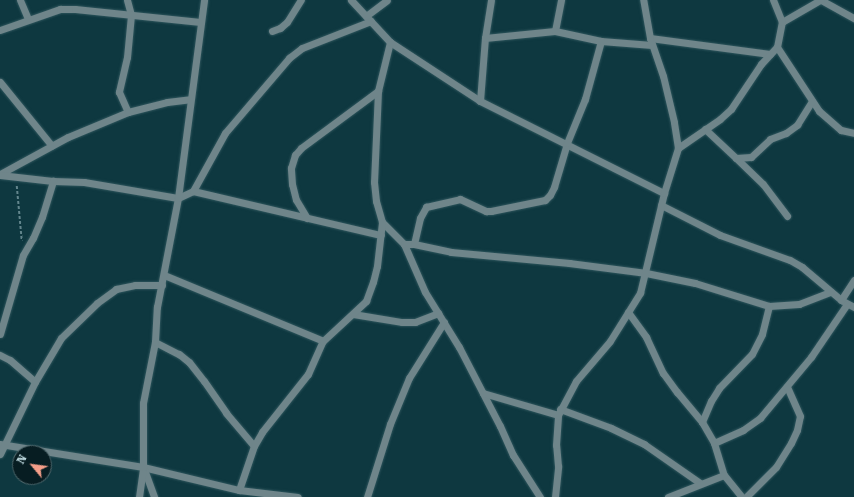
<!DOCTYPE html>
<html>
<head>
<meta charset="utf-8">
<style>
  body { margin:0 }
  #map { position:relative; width:854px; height:497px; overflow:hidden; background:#0e3840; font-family:"Roboto Serif",serif }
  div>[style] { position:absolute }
  .path>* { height:1.5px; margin-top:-0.75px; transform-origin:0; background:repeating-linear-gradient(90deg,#62858c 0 3px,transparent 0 5px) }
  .roads { filter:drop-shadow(0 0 1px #2e555c) drop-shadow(0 0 1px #2e555c) }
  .minor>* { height:7px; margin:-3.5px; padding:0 3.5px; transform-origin:3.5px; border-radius:3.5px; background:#6f858a }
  span { translate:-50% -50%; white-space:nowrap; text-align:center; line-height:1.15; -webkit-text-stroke:4px #071d22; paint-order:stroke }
  .north { position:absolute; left:12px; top:445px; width:40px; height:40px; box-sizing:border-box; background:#071d22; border:1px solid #50686d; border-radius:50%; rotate:299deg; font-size:11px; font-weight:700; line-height:16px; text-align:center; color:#bdd8de }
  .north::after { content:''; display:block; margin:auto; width:14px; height:18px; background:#f49e89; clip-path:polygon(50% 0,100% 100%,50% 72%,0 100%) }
</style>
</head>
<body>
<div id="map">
  <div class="path">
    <div style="left:17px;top:186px;width:55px;rotate:84.8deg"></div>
  </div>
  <div class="roads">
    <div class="minor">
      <div style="left:20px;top:0;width:21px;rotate:67deg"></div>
      <div style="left:127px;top:0;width:16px;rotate:75deg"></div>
      <div style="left:131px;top:15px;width:42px;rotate:95.4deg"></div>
      <div style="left:127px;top:57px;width:36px;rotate:103deg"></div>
      <div style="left:119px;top:92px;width:22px;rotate:66deg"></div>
      <div style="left:351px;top:0;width:57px;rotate:47.1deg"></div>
      <div style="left:390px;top:42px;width:50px;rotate:103.8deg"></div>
      <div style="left:378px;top:91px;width:91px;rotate:92.5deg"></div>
      <div style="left:374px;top:182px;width:19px;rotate:84deg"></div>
      <div style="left:376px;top:201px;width:22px;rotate:74deg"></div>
      <div style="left:382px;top:222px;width:31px;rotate:45deg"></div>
      <div style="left:404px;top:244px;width:52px;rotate:66.4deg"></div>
      <div style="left:425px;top:292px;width:65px;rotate:58.3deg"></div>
      <div style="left:459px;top:347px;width:89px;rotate:62.6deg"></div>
      <div style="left:500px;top:426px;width:32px;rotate:66deg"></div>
      <div style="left:513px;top:455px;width:50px;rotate:57.3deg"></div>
      <div style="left:821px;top:0;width:38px;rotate:29deg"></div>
      <div style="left:366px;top:16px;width:26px;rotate:-37deg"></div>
      <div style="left:782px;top:22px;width:44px;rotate:-30.1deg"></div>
      <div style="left:0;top:30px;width:64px;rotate:-19.3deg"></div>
      <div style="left:60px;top:9px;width:15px"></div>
      <div style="left:75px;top:9px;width:126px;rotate:5.9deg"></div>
      <div style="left:272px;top:31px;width:9px;rotate:-21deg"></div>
      <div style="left:280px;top:28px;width:9px;rotate:-41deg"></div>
      <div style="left:287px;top:22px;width:26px;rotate:-58deg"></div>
      <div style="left:555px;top:31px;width:32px;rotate:-79deg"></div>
      <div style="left:485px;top:38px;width:70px;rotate:-5.7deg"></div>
      <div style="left:555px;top:31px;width:47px;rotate:12.3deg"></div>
      <div style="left:601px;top:41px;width:51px;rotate:4.5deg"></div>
      <div style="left:650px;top:38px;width:121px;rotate:7.6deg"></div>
      <div style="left:390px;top:42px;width:108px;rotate:33.2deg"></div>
      <div style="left:480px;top:101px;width:206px;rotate:26.6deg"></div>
      <div style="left:777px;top:47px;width:77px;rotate:56.7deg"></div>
      <div style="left:819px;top:111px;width:29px;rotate:41deg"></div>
      <div style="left:841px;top:130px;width:13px;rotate:13deg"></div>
      <div style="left:0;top:82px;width:82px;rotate:50.9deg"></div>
      <div style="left:480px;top:101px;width:63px;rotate:-85.5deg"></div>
      <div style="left:485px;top:38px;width:38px;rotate:-81deg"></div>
      <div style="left:705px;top:129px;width:42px;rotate:43.1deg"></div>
      <div style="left:736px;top:158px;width:15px;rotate:-4deg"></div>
      <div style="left:751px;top:157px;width:26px;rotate:-43deg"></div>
      <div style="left:770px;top:139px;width:17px;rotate:-21deg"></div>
      <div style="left:786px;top:133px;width:14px;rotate:-36deg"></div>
      <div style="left:797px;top:125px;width:28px;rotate:-58deg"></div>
      <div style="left:678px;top:148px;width:51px;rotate:-34.6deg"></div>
      <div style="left:720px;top:119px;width:15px;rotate:-42deg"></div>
      <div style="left:731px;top:109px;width:54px;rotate:-56.3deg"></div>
      <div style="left:761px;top:64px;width:23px;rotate:-47deg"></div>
      <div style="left:777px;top:47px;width:25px;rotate:-79deg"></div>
      <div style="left:782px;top:22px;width:24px;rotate:-112deg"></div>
      <div style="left:736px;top:158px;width:37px;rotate:44deg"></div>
      <div style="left:763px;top:184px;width:40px;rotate:53deg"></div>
      <div style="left:0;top:174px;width:77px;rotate:-28.6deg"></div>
      <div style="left:68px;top:137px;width:65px;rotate:-22.6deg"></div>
      <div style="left:128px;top:112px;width:40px;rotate:-14.4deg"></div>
      <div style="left:167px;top:102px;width:23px;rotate:-7deg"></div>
      <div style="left:0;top:175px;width:53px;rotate:6.5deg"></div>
      <div style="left:53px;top:181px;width:31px;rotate:2deg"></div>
      <div style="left:84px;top:182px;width:95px;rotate:9.7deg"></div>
      <div style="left:178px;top:198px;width:17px;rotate:-25deg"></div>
      <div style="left:193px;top:191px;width:66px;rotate:-61.1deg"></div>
      <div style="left:225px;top:133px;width:99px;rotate:-49.5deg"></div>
      <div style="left:289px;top:58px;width:16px;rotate:-38deg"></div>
      <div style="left:302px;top:48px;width:74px;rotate:-21.4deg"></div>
      <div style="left:193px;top:191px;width:193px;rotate:13.2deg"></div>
      <div style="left:661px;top:205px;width:66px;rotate:27deg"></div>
      <div style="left:720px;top:235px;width:74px;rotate:19.7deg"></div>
      <div style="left:790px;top:260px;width:14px;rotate:30deg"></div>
      <div style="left:802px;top:267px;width:51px;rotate:40.2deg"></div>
      <div style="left:841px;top:300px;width:15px;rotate:28deg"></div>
      <div style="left:307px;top:218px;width:21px;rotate:-121deg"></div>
      <div style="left:296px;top:200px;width:16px;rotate:-104deg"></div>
      <div style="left:292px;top:184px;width:16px;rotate:-94deg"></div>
      <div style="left:291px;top:168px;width:14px;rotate:-73deg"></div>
      <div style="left:295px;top:155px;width:9px;rotate:-49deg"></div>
      <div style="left:301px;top:148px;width:96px;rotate:-36.5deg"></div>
      <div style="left:404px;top:244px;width:10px"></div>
      <div style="left:414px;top:244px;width:38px;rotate:12deg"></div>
      <div style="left:451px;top:252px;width:119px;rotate:5.3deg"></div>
      <div style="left:569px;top:263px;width:78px;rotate:7.4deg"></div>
      <div style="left:646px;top:273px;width:50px;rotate:11.5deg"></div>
      <div style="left:695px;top:283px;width:77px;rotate:17.3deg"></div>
      <div style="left:769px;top:306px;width:30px;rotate:-4deg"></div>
      <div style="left:799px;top:304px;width:34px;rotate:-21deg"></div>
      <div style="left:414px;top:244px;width:27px;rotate:-77deg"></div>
      <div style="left:420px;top:218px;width:13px;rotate:-61deg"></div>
      <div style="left:426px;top:207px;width:35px;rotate:-13deg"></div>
      <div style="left:460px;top:199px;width:29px;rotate:25deg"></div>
      <div style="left:486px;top:211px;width:5px"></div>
      <div style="left:491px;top:211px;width:55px;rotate:-11.5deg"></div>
      <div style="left:545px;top:200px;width:7px;rotate:-45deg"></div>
      <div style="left:550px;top:195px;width:9px;rotate:-63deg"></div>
      <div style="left:554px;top:187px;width:46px;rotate:-73.5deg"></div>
      <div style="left:567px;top:143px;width:48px;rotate:-67.8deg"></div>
      <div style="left:585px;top:99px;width:60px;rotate:-74.6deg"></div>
      <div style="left:164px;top:275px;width:172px;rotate:22.5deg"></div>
      <div style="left:841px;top:300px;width:24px;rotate:-57deg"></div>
      <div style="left:628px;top:312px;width:31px;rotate:54deg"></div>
      <div style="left:646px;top:337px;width:40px;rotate:65deg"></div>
      <div style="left:663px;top:373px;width:24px;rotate:54deg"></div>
      <div style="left:677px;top:392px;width:39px;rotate:50deg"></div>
      <div style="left:702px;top:422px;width:24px;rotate:60deg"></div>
      <div style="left:714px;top:443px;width:34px;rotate:73deg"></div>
      <div style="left:724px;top:475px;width:28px;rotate:51deg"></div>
      <div style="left:353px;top:314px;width:50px;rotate:9.3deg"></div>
      <div style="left:402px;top:322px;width:13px"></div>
      <div style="left:415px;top:322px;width:25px;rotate:-21deg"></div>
      <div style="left:0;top:334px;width:82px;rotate:-73.8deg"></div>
      <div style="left:23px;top:255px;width:20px;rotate:-60deg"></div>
      <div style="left:33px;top:238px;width:23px;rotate:-67deg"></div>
      <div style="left:42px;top:217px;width:38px;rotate:-73deg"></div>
      <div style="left:155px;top:342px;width:27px;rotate:27deg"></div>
      <div style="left:179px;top:354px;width:13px;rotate:39deg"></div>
      <div style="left:189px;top:362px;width:24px;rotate:52deg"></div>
      <div style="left:204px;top:381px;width:39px;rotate:55deg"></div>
      <div style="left:226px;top:413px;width:43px;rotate:49.7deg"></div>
      <div style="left:0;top:355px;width:11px;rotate:27deg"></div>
      <div style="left:10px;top:360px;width:33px;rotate:41deg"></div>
      <div style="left:483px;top:393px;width:78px;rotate:16.3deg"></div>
      <div style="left:560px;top:409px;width:54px;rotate:20.4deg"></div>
      <div style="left:611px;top:428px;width:37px;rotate:26deg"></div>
      <div style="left:644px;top:444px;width:68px;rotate:34.9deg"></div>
      <div style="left:702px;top:422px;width:23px;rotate:-67deg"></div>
      <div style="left:711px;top:401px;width:15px;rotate:-58deg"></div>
      <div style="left:719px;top:388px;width:47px;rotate:-45.9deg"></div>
      <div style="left:752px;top:354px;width:22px;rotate:-63deg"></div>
      <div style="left:762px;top:334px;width:29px;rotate:-76deg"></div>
      <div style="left:714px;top:443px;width:32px;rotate:-24deg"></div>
      <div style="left:743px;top:430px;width:21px;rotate:-35deg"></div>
      <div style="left:760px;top:418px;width:80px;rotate:-50.1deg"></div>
      <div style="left:811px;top:357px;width:64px;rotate:-55.8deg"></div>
      <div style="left:0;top:444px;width:145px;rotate:9.1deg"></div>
      <div style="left:143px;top:467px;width:99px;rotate:13.5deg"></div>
      <div style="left:239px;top:490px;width:59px;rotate:6.8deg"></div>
      <div style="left:0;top:454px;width:80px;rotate:-64.1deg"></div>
      <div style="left:35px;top:382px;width:51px;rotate:-59.4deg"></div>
      <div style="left:61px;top:338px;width:50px;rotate:-44.2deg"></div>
      <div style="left:97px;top:303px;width:24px;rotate:-36deg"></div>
      <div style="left:116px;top:289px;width:19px;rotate:-12deg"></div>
      <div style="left:135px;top:285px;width:27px"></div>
      <div style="left:144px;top:469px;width:30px;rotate:70deg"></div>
      <div style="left:239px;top:490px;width:46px;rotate:-71.2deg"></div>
      <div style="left:254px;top:446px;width:16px;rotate:-60deg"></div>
      <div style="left:262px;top:432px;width:74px;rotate:-51.6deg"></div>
      <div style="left:308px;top:374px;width:36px;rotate:-66deg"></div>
      <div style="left:323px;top:341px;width:59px;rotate:-42.9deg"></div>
      <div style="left:366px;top:301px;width:20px;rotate:-70deg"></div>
      <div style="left:373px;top:282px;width:16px;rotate:-76deg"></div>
      <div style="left:377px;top:266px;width:44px;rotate:-83.5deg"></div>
      <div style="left:139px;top:497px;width:30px;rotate:-82deg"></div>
      <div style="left:143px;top:467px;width:64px;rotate:-90deg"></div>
      <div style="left:143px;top:403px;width:62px;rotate:-78.9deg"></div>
      <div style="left:155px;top:342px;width:35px;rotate:-87deg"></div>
      <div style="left:157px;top:307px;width:111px;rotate:-79.1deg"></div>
      <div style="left:178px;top:198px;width:200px;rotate:-82.5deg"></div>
      <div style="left:367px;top:497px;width:77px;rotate:-72.5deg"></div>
      <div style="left:390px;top:424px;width:50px;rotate:-67.6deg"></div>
      <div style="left:409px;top:378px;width:66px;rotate:-58deg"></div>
      <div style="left:555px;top:497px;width:31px;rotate:-84deg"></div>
      <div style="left:558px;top:466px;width:21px;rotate:-95deg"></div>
      <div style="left:556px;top:445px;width:30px;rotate:-86deg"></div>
      <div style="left:558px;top:415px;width:38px;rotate:-62deg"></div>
      <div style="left:576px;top:381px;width:52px;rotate:-49.6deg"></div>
      <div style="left:610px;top:341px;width:57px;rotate:-58deg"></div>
      <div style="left:640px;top:293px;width:103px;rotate:-76.5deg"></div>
      <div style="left:664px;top:193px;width:47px;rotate:-72.7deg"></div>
      <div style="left:678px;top:148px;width:26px;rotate:-99deg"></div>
      <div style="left:674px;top:122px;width:47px;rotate:-103.4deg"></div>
      <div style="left:663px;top:76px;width:40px;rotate:-108.9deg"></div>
      <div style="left:650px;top:38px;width:39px;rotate:-100deg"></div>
      <div style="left:668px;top:497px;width:60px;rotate:-21.4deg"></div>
      <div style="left:746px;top:497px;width:42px;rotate:-45deg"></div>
      <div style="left:776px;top:467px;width:28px;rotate:-58deg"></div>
      <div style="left:791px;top:443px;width:14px;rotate:-65deg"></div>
      <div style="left:797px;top:430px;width:14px;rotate:-78deg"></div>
      <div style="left:800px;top:416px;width:32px;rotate:-114deg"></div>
    </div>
  </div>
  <div class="north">N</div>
</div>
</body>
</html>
